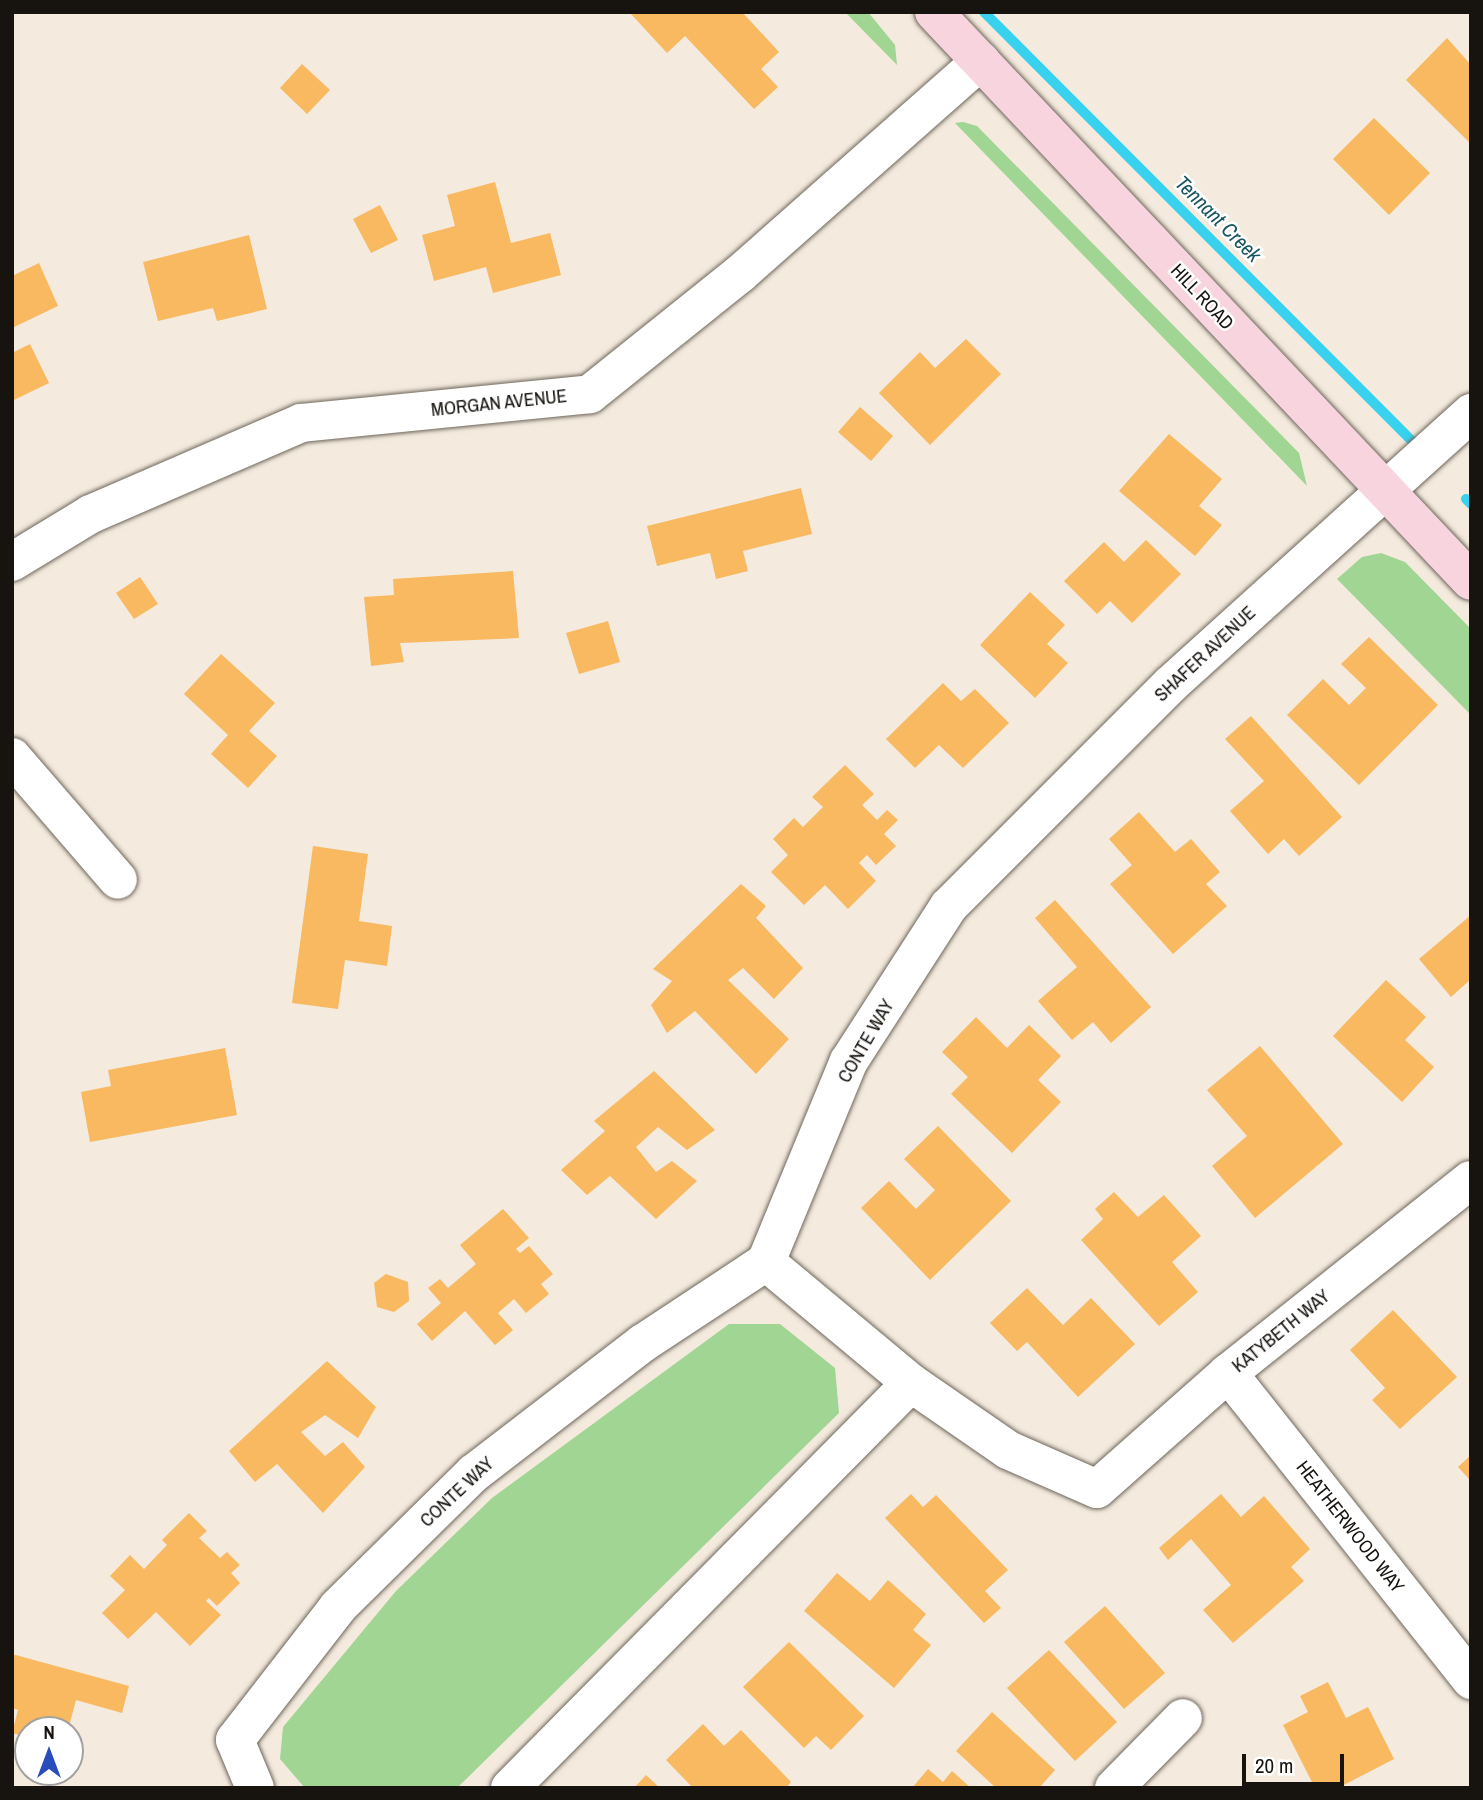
<!DOCTYPE html>
<html>
<head>
<meta charset="utf-8">
<style>
  body { margin:0 }
  #map { position:relative; width:1483px; height:1800px; overflow:hidden; background:#f4eade; font-family:"Archivo Narrow",sans-serif }
  div>[style] { position:absolute }
  .green>* { inset:0; background:#a0d593 }
  .stream>* { height:10px; margin:-5px; padding:0 5px; transform-origin:5px; border-radius:5px; background:#38d2ee }
  .building>* { inset:0; background:#f8b961 }
  .roads { filter:drop-shadow(0 0 2px #6e665b) drop-shadow(0 0 2px #6e665b) }
  .street>* { height:38px; margin:-19px; padding:0 19px; transform-origin:19px; border-radius:19px; background:#fff }
  .secondary>* { height:38px; margin:-19px; padding:0 19px; transform-origin:19px; border-radius:19px; background:#f8d4df }
  span { translate:-50% -50%; white-space:nowrap; text-align:center; line-height:1.15; -webkit-text-stroke:5px #fff; paint-order:stroke }
  .street-label { font-size:19px; color:#171410 }
  .water-label { font-size:21px; color:#175460; font-style:italic }
  .frame { position:absolute; inset:0; border:14px solid #171410; pointer-events:none }
  .north { position:absolute; left:14px; top:1716px; width:70px; height:70px; box-sizing:border-box; background:#fff; border:2px solid #a2a19f; border-radius:50%; rotate:0deg; font-size:19px; font-weight:700; line-height:28px; text-align:center; color:#171410 }
  .north::after { content:''; display:block; margin:auto; width:24px; height:32px; background:#294cbb; clip-path:polygon(50% 0,100% 100%,50% 72%,0 100%) }
  .scale { position:absolute; left:1242px; top:1754px; width:102px; height:32px; box-sizing:border-box; border:4px solid #171410; border-top:0; padding-left:9px; font-size:21px; line-height:24px; white-space:nowrap; color:#171410; -webkit-text-stroke:5px #fff; paint-order:stroke }
</style>
</head>
<body>
<div id="map">
  <div class="green">
    <div style="clip-path:polygon(845px 12px,868px 12px,895px 45px,897px 65px)"></div>
    <div style="clip-path:polygon(963px 122px,977px 126px,1299px 453px,1307px 486px,955px 123px)"></div>
    <div style="clip-path:polygon(1381px 553px,1405px 562px,1471px 629px,1471px 715px,1337px 579px,1362px 557px)"></div>
    <div style="clip-path:polygon(729px 1324px,780px 1324px,835px 1368px,839px 1413px,457px 1788px,305px 1788px,280px 1759px,283px 1727px,396px 1591px,492px 1498px)"></div>
  </div>
  <div class="stream">
    <div style="left:984px;top:12px;width:617px;rotate:45.07deg"></div>
    <div style="left:1466px;top:499px;width:7px;rotate:45deg"></div>
  </div>
  <div class="building">
    <div style="clip-path:polygon(716px 12px,742px 12px,779px 52px,761px 69px,778px 87px,754px 109px,685px 36px,667px 53px,631px 14px)"></div>
    <div style="clip-path:polygon(1447px 38px,1471px 65px,1471px 144px,1406px 80px)"></div>
    <div style="clip-path:polygon(302px 64px,330px 90px,307px 114px,280px 88px)"></div>
    <div style="clip-path:polygon(1374px 118px,1430px 173px,1389px 215px,1333px 159px)"></div>
    <div style="clip-path:polygon(495px 182px,511px 243px,550px 233px,561px 275px,493px 293px,486px 267px,434px 281px,422px 235px,455px 226px,447px 195px)"></div>
    <div style="clip-path:polygon(380px 205px,398px 240px,371px 253px,353px 219px)"></div>
    <div style="clip-path:polygon(249px 235px,267px 309px,217px 321px,213px 308px,158px 321px,143px 262px)"></div>
    <div style="clip-path:polygon(39px 263px,58px 306px,12px 328px,12px 276px)"></div>
    <div style="clip-path:polygon(966px 339px,1001px 374px,930px 445px,879px 393px,920px 352px,935px 368px)"></div>
    <div style="clip-path:polygon(30px 344px,49px 383px,12px 401px,12px 353px)"></div>
    <div style="clip-path:polygon(860px 407px,893px 436px,871px 461px,838px 432px)"></div>
    <div style="clip-path:polygon(1169px 434px,1222px 479px,1199px 506px,1222px 525px,1195px 556px,1119px 491px)"></div>
    <div style="clip-path:polygon(801px 488px,812px 534px,743px 551px,748px 571px,716px 579px,710px 553px,657px 566px,647px 526px)"></div>
    <div style="clip-path:polygon(1146px 540px,1181px 574px,1132px 623px,1110px 601px,1097px 614px,1064px 581px,1104px 542px,1124px 562px)"></div>
    <div style="clip-path:polygon(513px 571px,519px 638px,400px 643px,404px 662px,371px 666px,364px 597px,394px 595px,393px 579px)"></div>
    <div style="clip-path:polygon(140px 577px,158px 604px,134px 619px,116px 593px)"></div>
    <div style="clip-path:polygon(1030px 592px,1065px 625px,1047px 644px,1068px 663px,1035px 698px,980px 645px)"></div>
    <div style="clip-path:polygon(608px 621px,620px 662px,579px 674px,566px 633px)"></div>
    <div style="clip-path:polygon(1369px 637px,1438px 705px,1359px 785px,1287px 715px,1323px 679px,1349px 705px,1366px 688px,1341px 664px)"></div>
    <div style="clip-path:polygon(221px 654px,275px 703px,249px 731px,277px 756px,248px 788px,211px 754px,228px 735px,184px 694px)"></div>
    <div style="clip-path:polygon(943px 683px,961px 701px,975px 689px,1009px 723px,963px 768px,939px 745px,915px 768px,886px 739px)"></div>
    <div style="clip-path:polygon(1251px 716px,1342px 817px,1299px 856px,1284px 839px,1268px 854px,1230px 811px,1264px 781px,1225px 739px)"></div>
    <div style="clip-path:polygon(845px 765px,874px 794px,862px 805px,877px 820px,887px 810px,898px 820px,884px 834px,896px 846px,876px 865px,867px 855px,859px 863px,876px 881px,848px 909px,825px 885px,804px 905px,771px 872px,788px 855px,773px 839px,794px 818px,803px 827px,823px 807px,812px 797px)"></div>
    <div style="clip-path:polygon(1139px 812px,1175px 852px,1191px 839px,1220px 872px,1206px 884px,1227px 906px,1173px 954px,1110px 884px,1132px 865px,1109px 839px)"></div>
    <div style="clip-path:polygon(313px 846px,368px 854px,359px 921px,392px 926px,387px 966px,345px 960px,338px 1009px,292px 1003px)"></div>
    <div style="clip-path:polygon(741px 884px,766px 906px,756px 918px,803px 968px,774px 999px,743px 968px,728px 980px,789px 1039px,756px 1074px,695px 1011px,667px 1033px,651px 1005px,672px 981px,653px 969px)"></div>
    <div style="clip-path:polygon(1055px 900px,1151px 1007px,1111px 1043px,1093px 1022px,1072px 1040px,1038px 1001px,1077px 967px,1035px 918px)"></div>
    <div style="clip-path:polygon(1471px 915px,1471px 979px,1451px 997px,1419px 959px)"></div>
    <div style="clip-path:polygon(1386px 980px,1426px 1017px,1405px 1040px,1434px 1067px,1402px 1102px,1333px 1036px)"></div>
    <div style="clip-path:polygon(976px 1017px,1007px 1048px,1029px 1025px,1061px 1056px,1038px 1080px,1061px 1102px,1012px 1153px,951px 1094px,968px 1077px,942px 1052px)"></div>
    <div style="clip-path:polygon(1260px 1046px,1343px 1144px,1255px 1218px,1212px 1166px,1247px 1136px,1207px 1090px)"></div>
    <div style="clip-path:polygon(225px 1048px,237px 1115px,90px 1142px,81px 1092px,111px 1086px,108px 1070px)"></div>
    <div style="clip-path:polygon(654px 1071px,715px 1130px,687px 1150px,658px 1127px,636px 1147px,656px 1172px,672px 1161px,697px 1181px,656px 1219px,610px 1176px,587px 1195px,561px 1170px,605px 1131px,594px 1121px)"></div>
    <div style="clip-path:polygon(938px 1126px,1011px 1201px,930px 1280px,861px 1208px,889px 1181px,916px 1209px,935px 1190px,904px 1159px)"></div>
    <div style="clip-path:polygon(1114px 1192px,1138px 1217px,1164px 1195px,1201px 1236px,1172px 1262px,1198px 1292px,1159px 1326px,1081px 1240px,1103px 1219px,1095px 1209px)"></div>
    <div style="clip-path:polygon(503px 1209px,529px 1238px,516px 1249px,520px 1253px,529px 1246px,553px 1274px,541px 1284px,549px 1294px,526px 1313px,514px 1299px,498px 1313px,513px 1330px,495px 1345px,465px 1311px,432px 1341px,417px 1324px,441px 1303px,428px 1288px,440px 1279px,448px 1288px,476px 1264px,460px 1245px)"></div>
    <div style="clip-path:polygon(386px 1274px,408px 1282px,409px 1301px,394px 1312px,377px 1307px,374px 1283px)"></div>
    <div style="clip-path:polygon(1027px 1288px,1063px 1325px,1091px 1298px,1135px 1344px,1078px 1397px,1027px 1342px,1017px 1351px,990px 1323px)"></div>
    <div style="clip-path:polygon(1393px 1310px,1457px 1377px,1400px 1429px,1372px 1400px,1385px 1388px,1350px 1350px)"></div>
    <div style="clip-path:polygon(327px 1361px,376px 1407px,358px 1438px,325px 1415px,301px 1432px,325px 1456px,343px 1442px,365px 1467px,323px 1513px,277px 1464px,255px 1482px,229px 1451px)"></div>
    <div style="clip-path:polygon(1471px 1455px,1471px 1481px,1458px 1467px)"></div>
    <div style="clip-path:polygon(911px 1494px,923px 1507px,936px 1495px,1008px 1570px,985px 1591px,1001px 1608px,984px 1623px,885px 1518px)"></div>
    <div style="clip-path:polygon(1221px 1494px,1241px 1517px,1264px 1496px,1310px 1549px,1291px 1567px,1304px 1581px,1233px 1643px,1203px 1610px,1231px 1585px,1191px 1539px,1168px 1560px,1159px 1548px)"></div>
    <div style="clip-path:polygon(189px 1513px,207px 1531px,199px 1538px,220px 1558px,227px 1552px,240px 1565px,231px 1573px,240px 1583px,217px 1606px,209px 1598px,206px 1601px,221px 1615px,190px 1646px,156px 1612px,128px 1639px,102px 1613px,125px 1590px,110px 1576px,130px 1555px,144px 1569px,167px 1545px,162px 1540px)"></div>
    <div style="clip-path:polygon(837px 1573px,870px 1601px,888px 1580px,926px 1614px,913px 1630px,931px 1645px,894px 1688px,804px 1611px)"></div>
    <div style="clip-path:polygon(1105px 1606px,1165px 1673px,1124px 1709px,1064px 1642px)"></div>
    <div style="clip-path:polygon(789px 1642px,864px 1716px,831px 1750px,816px 1736px,804px 1748px,743px 1687px)"></div>
    <div style="clip-path:polygon(1049px 1650px,1117px 1722px,1075px 1761px,1007px 1688px)"></div>
    <div style="clip-path:polygon(12px 1654px,129px 1686px,122px 1713px,76px 1700px,68px 1730px,28px 1730px,28px 1737px,12px 1733px,18px 1710px,12px 1708px)"></div>
    <div style="clip-path:polygon(1328px 1682px,1346px 1718px,1368px 1707px,1394px 1759px,1338px 1788px,1315px 1788px,1283px 1725px,1308px 1712px,1300px 1696px)"></div>
    <div style="clip-path:polygon(992px 1712px,1055px 1770px,1039px 1788px,996px 1788px,956px 1751px)"></div>
    <div style="clip-path:polygon(703px 1724px,724px 1746px,741px 1730px,791px 1782px,786px 1788px,693px 1788px,666px 1760px)"></div>
    <div style="clip-path:polygon(928px 1769px,943px 1782px,952px 1771px,971px 1788px,912px 1788px)"></div>
    <div style="clip-path:polygon(646px 1775px,660px 1788px,634px 1788px)"></div>
  </div>
  <div class="roads">
    <div class="street">
      <div style="left:12px;top:562px;width:92px;rotate:-31.3deg"></div>
      <div style="left:91px;top:514px;width:229px;rotate:-23.4deg"></div>
      <div style="left:301px;top:423px;width:290px;rotate:-5.7deg"></div>
      <div style="left:590px;top:394px;width:193px;rotate:-38.7deg"></div>
      <div style="left:741px;top:273px;width:320px;rotate:-41.5deg"></div>
      <div style="left:12px;top:757px;width:162px;rotate:49.2deg"></div>
      <div style="left:766px;top:1262px;width:217px;rotate:-67.6deg"></div>
      <div style="left:849px;top:1061px;width:184px;rotate:-57.2deg"></div>
      <div style="left:949px;top:906px;width:313px;rotate:-45deg"></div>
      <div style="left:1170px;top:685px;width:406px;rotate:-42.1deg"></div>
      <div style="left:1228px;top:1373px;width:392px;rotate:51.6deg"></div>
      <div style="left:255px;top:1788px;width:52px;rotate:-112.6deg"></div>
      <div style="left:235px;top:1740px;width:168px;rotate:-52.2deg"></div>
      <div style="left:338px;top:1607px;width:191px;rotate:-44.6deg"></div>
      <div style="left:474px;top:1473px;width:213px;rotate:-37.6deg"></div>
      <div style="left:643px;top:1343px;width:147px;rotate:-33.4deg"></div>
      <div style="left:766px;top:1262px;width:189px;rotate:39.8deg"></div>
      <div style="left:510px;top:1788px;width:570px;rotate:-45.28deg"></div>
      <div style="left:911px;top:1383px;width:118px;rotate:34.6deg"></div>
      <div style="left:1008px;top:1450px;width:97px;rotate:23.7deg"></div>
      <div style="left:1097px;top:1489px;width:175px;rotate:-41.5deg"></div>
      <div style="left:1228px;top:1373px;width:310px;rotate:-38.5deg"></div>
      <div style="left:1114px;top:1788px;width:98px;rotate:-45.4deg"></div>
    </div>
    <div class="secondary">
      <div style="left:934px;top:12px;width:782px;rotate:46.66deg"></div>
    </div>
  </div>
  <div class="street-label">
    <span style="left:1202px;top:297px;rotate:47deg">HILL ROAD</span>
    <span style="left:499px;top:403px;rotate:-6deg">MORGAN AVENUE</span>
    <span style="left:1205px;top:654px;rotate:-43deg">SHAFER AVENUE</span>
    <span style="left:866px;top:1041px;rotate:-60deg">CONTE WAY</span>
    <span style="left:1281px;top:1331px;rotate:-39deg">KATYBETH WAY</span>
    <span style="left:457px;top:1492px;rotate:-43deg">CONTE WAY</span>
    <span style="left:1350px;top:1527px;rotate:52deg">HEATHERWOOD WAY</span>
  </div>
  <div class="water-label">
    <span style="left:1218px;top:219px;rotate:45deg">Tennant Creek</span>
  </div>
  <div class="frame"></div>
  <div class="north">N</div>
  <div class="scale">20 m</div>
</div>
</body>
</html>
